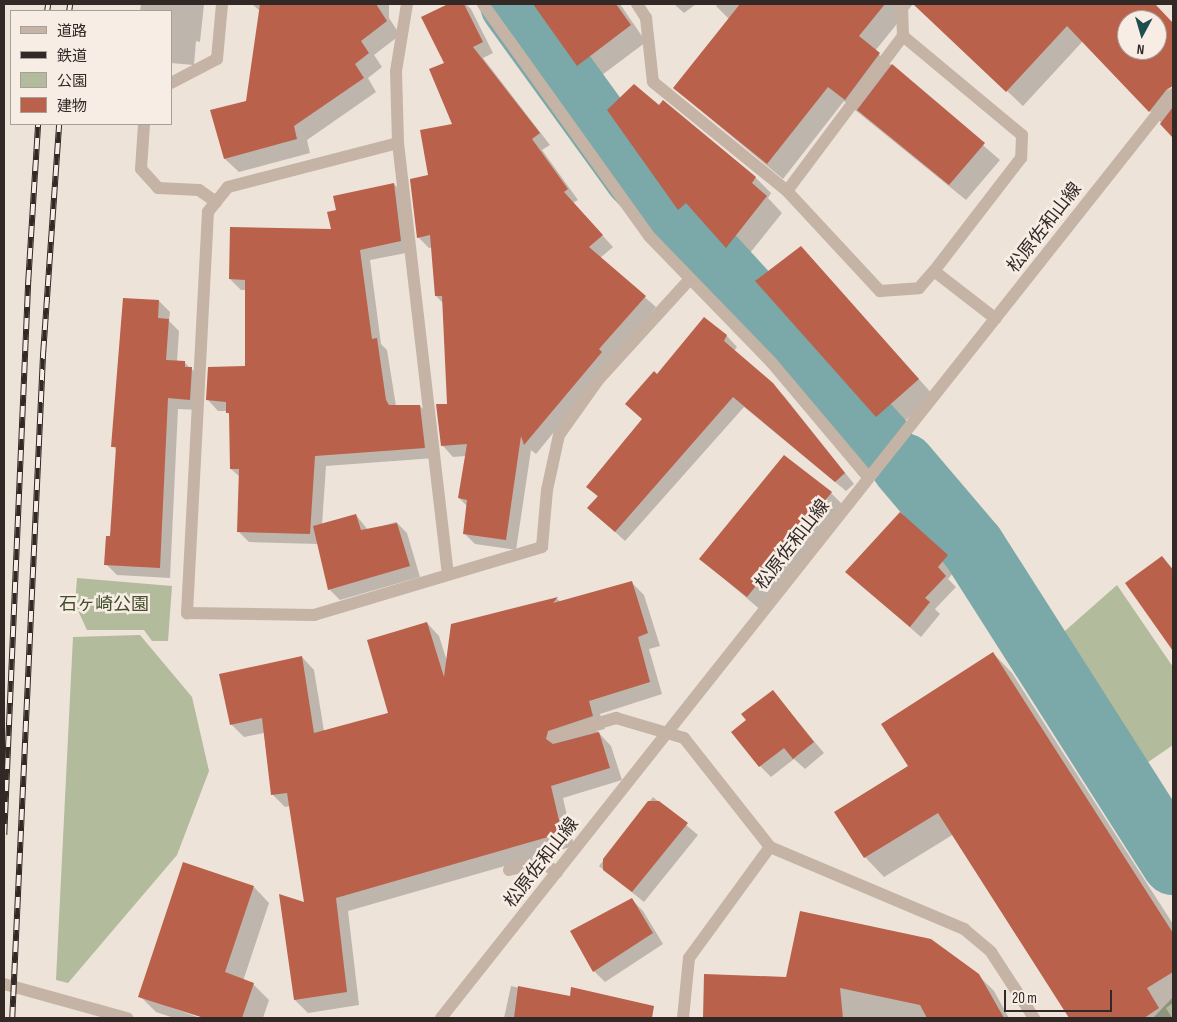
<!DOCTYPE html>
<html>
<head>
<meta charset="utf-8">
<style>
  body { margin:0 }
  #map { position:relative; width:1177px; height:1022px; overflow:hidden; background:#eee3d9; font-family:"Sofia Sans Condensed","Noto Sans JP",sans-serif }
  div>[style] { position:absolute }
  .green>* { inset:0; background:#b2bb9b }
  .shadow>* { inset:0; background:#0003 }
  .river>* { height:65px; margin:-32.5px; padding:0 32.5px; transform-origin:32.5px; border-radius:32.5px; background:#7ba8a8 }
  .building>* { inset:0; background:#ba614b }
  .lane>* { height:12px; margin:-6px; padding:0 6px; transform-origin:6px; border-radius:6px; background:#c5b3a6 }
  .street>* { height:12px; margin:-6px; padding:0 6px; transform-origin:6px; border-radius:6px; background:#c5b3a6 }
  .rail>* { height:5.5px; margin-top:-2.75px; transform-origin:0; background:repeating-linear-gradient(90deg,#f7ede5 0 11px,#322926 0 22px); box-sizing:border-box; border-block:1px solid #322926 }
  span { translate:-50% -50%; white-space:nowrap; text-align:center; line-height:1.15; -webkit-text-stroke:5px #f7ede5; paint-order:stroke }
  .street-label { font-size:18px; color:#322926 }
  .park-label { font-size:18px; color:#434e2d }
  .frame { position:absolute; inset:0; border:5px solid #322926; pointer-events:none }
  .legend { position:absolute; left:10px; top:10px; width:162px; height:115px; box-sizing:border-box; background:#f7ede5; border:1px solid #a89f99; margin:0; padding:6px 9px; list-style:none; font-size:15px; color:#322926 }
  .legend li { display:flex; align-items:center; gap:10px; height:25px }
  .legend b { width:25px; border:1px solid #a89f99 }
  .north { position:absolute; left:1117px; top:10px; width:50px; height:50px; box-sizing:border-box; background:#f7ede5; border:1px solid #a89f99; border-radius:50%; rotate:186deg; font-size:14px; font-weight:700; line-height:20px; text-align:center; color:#322926 }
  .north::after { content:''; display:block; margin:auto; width:18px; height:22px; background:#204e4f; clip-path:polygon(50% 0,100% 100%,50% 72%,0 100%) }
  .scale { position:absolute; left:1004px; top:990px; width:108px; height:22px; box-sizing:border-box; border:2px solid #322926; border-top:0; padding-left:6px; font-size:15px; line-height:18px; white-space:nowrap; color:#322926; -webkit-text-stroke:4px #f7ede5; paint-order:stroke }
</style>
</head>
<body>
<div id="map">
  <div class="green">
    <div style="clip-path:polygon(77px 578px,172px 586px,168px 641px,152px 641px,144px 630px,87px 630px,75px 604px)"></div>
    <div style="clip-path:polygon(1117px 585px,1173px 667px,1173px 745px,1141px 767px,1057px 638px)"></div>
    <div style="clip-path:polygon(140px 635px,192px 697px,209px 771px,177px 855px,68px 983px,56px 980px,73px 637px)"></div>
    <div style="clip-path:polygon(1173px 997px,1173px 1018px,1153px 1018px)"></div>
  </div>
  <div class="shadow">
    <div style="clip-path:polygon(141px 4px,204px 4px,200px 42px,196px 41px,194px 65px,171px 63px,171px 11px,140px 11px)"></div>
    <div style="clip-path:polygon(252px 4px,389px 4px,389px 18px,400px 35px,374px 55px,382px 67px,368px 78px,376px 92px,307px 140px,310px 153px,239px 172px,225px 159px,247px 102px,260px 11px)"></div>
    <div style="clip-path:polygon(450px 4px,466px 4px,471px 9px,493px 53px,483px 58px,550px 145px,542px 150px,578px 200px,573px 203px,613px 247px,600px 258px,656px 307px,536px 454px,531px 450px,516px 550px,475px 544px,464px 533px,468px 507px,459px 498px,466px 456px,453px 457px,443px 446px,448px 405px,443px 303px,436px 296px,433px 247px,429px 248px,418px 237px,430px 176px,454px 125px,446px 64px,423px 18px)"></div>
    <div style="clip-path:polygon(534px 4px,620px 4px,646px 42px,594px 81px,578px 65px)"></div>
    <div style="clip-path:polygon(674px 4px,696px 4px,684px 13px)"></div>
    <div style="clip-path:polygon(718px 4px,913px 4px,875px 51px,1000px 160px,966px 200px,844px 101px,783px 179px,674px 88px,729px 19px,716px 6px)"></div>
    <div style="clip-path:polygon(evenodd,914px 4px,1155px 4px,1173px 24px,1173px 85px,1168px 90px,1173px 95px,1173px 135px,1083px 41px,1023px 106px,914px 4px,1127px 20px,1157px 20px,1157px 50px,1127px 50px,1127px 20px)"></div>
    <div style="clip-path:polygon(659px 107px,756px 178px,771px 193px,768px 198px,782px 213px,742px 263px,702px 219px,695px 225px,679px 209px)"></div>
    <div style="clip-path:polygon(394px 184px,405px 195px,411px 252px,370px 260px,381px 344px,387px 350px,396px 406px,420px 406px,431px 417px,435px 458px,326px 466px,322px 525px,356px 515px,368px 530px,396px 522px,407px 533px,420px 577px,340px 600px,329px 589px,318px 544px,249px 542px,238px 531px,240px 477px,231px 469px,231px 416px,227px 411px,218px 411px,208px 400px,246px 367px,246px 290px,241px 290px,230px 279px,332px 230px,338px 211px)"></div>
    <div style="clip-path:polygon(801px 247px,934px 396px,892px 432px,877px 416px)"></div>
    <div style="clip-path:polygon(159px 301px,170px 312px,169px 321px,179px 331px,177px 362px,184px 362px,202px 379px,200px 410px,178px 409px,170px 578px,117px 575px,106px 564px,111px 538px,117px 451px,113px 446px)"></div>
    <div style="clip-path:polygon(704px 319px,727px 336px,737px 347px,734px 351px,784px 396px,854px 484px,846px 491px,744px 407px,625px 541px,589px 508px,598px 497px,588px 487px,643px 419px,658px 376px)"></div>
    <div style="clip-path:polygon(831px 493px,847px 509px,763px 612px,701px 559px)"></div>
    <div style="clip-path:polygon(947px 556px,958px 567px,948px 579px,956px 587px,935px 609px,940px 614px,921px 637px,857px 582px)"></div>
    <div style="clip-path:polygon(1162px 557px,1173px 569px,1173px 649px,1126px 583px)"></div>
    <div style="clip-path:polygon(631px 582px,644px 595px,660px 646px,649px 649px,662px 694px,600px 714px,605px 729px,597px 731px,611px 746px,622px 780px,563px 798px,574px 846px,348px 911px,359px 1005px,308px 1013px,295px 1000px,280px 896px,305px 904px,290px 806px,285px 807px,272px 794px,264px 733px,244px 737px,231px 724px,302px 657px,314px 670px,324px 731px,390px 714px,427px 623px,439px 636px,447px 661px,452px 625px,557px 599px,561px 602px)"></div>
    <div style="clip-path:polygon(993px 653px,1012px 673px,1173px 924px,1173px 1003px,1166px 1008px,1172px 1018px,1074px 1018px,954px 834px,884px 877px,865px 857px,909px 766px)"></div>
    <div style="clip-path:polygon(773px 692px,824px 753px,805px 769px,794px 759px,771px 777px,760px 766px,748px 720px)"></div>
    <div style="clip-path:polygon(653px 797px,698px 835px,644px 902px,599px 866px)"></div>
    <div style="clip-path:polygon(254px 887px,269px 903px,243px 981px,253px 984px,269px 1000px,263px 1018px,208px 1018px,157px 1002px,200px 1018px,174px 1018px,156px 1012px,140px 996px)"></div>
    <div style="clip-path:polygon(632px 900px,643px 911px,663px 944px,605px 982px,594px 971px)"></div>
    <div style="clip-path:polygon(705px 975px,787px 979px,978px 975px,994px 991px,1009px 1018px,704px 1018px)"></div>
    <div style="clip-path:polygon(511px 986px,628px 1013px,627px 1018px,504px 1018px)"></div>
  </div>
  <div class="river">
    <div style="left:512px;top:4px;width:211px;rotate:54.1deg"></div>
    <div style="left:636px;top:175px;width:360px;rotate:47.4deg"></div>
    <div style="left:903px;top:465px;width:106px;rotate:49.6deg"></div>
    <div style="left:972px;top:546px;width:375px;rotate:57.5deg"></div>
  </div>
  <div class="building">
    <div style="clip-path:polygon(260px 4px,376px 4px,387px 21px,361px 41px,369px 53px,355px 64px,364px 78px,294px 126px,297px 139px,224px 159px,210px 110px,246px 101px)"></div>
    <div style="clip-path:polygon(448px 4px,464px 4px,483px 42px,473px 47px,540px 133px,532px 139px,568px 189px,564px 192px,603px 235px,589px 247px,646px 296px,599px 349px,602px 352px,524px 445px,521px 436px,506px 540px,463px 534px,467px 500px,458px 498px,467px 444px,441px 446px,436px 404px,447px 404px,442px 296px,435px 296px,430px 235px,417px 238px,410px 179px,428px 175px,420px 130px,452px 124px,429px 69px,444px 63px,421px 17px)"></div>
    <div style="clip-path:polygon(533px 4px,616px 4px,631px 25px,577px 66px)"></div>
    <div style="clip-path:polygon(740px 4px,885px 4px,859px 36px,880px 53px,845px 100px,828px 87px,767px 164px,673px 88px)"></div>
    <div style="clip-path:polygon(evenodd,913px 4px,1155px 4px,1173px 23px,1173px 86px,1167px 89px,1149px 112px,1067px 26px,1006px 92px,913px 4px,1127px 20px,1157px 20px,1157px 50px,1127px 50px,1127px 20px)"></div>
    <div style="clip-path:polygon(892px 64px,985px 143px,949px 185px,857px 110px)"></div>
    <div style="clip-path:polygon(634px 84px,659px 105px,663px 100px,756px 177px,752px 183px,767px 196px,726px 248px,686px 203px,678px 210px,607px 110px)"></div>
    <div style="clip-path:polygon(1173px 107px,1173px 138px,1160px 124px)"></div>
    <div style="clip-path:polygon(394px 183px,401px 241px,360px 250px,372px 339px,377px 338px,386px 400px,389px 405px,420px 405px,425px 448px,315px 456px,310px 534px,237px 532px,239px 469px,230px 469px,229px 413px,226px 413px,226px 402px,206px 400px,208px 367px,245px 366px,245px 280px,229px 279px,230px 227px,331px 229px,327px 212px,336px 210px,333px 196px)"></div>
    <div style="clip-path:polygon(801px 246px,919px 379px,876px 417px,755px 281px)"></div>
    <div style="clip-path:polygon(123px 298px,159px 300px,158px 318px,169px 319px,166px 360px,185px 361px,185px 367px,192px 367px,190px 400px,168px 398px,160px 568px,104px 565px,106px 536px,110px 536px,116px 447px,111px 447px)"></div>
    <div style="clip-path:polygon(704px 317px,727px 335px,724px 341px,773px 383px,845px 473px,835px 482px,733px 397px,615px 532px,587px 508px,598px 496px,586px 487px,642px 419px,625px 404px,654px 371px,657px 374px)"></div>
    <div style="clip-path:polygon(784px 455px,832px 492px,747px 597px,699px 559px)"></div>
    <div style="clip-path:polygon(900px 512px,948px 555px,938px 567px,946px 576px,925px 598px,930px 602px,910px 627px,845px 572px)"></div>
    <div style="clip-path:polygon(356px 514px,361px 530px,397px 523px,410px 566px,328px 590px,313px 526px)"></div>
    <div style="clip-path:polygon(1162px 556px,1173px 570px,1173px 651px,1125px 583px)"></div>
    <div style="clip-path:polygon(632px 581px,648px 633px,638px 637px,650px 682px,589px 701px,593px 716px,548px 731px,546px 739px,553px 744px,599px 732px,610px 768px,551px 786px,562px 833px,336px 898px,347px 992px,294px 1000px,279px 894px,304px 902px,287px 793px,271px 795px,262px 718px,230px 725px,219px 674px,302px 656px,314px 733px,388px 713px,367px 640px,427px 622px,444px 677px,451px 624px,558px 597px,553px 603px)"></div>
    <div style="clip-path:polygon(993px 652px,1173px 933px,1173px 972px,1147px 988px,1159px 1008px,1144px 1018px,1069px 1018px,938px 813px,864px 858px,834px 812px,908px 766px,881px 724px)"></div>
    <div style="clip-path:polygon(773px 690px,814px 742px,793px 759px,784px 748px,759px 767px,731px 732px,746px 720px,741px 714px)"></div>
    <div style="clip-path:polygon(648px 801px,659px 801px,688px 823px,632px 892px,603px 870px,603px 859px)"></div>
    <div style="clip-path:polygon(183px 862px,254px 886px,225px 972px,254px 983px,242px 1018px,204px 1018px,138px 997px)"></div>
    <div style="clip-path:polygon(632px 898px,653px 933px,593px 972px,570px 931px)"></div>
    <div style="clip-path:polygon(800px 911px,931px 939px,979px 974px,1004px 1018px,927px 1018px,920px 1005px,840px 988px,843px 1018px,703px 1018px,704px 974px,786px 977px)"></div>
    <div style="clip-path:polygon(518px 986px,570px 996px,571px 987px,654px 1006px,652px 1018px,514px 1018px)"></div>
  </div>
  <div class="lane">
    <div style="left:637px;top:4px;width:17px;rotate:57deg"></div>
    <div style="left:646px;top:18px;width:64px;rotate:83.8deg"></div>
    <div style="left:653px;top:82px;width:173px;rotate:39.1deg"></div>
    <div style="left:787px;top:191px;width:137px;rotate:47.1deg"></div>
    <div style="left:880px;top:291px;width:39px;rotate:-4deg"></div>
    <div style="left:919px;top:288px;width:23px;rotate:-49deg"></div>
    <div style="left:899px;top:4px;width:4px;rotate:45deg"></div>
    <div style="left:902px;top:7px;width:29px;rotate:88deg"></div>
    <div style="left:787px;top:191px;width:194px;rotate:-53.2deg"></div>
    <div style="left:903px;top:36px;width:155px;rotate:39.8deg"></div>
    <div style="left:1022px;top:135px;width:23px;rotate:92deg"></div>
    <div style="left:1021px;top:158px;width:143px;rotate:127.6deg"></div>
    <div style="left:934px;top:271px;width:78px;rotate:37.7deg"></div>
    <div style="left:554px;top:736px;width:65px;rotate:-16.2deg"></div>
    <div style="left:616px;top:718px;width:71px;rotate:16.4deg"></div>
    <div style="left:684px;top:738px;width:139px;rotate:51.7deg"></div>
    <div style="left:509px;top:870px;width:33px;rotate:-14deg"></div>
    <div style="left:541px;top:862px;width:19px;rotate:32deg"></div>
    <div style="left:683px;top:1018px;width:60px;rotate:-84.3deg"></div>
    <div style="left:689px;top:958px;width:137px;rotate:-53.9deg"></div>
    <div style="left:770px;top:847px;width:211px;rotate:22.9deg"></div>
    <div style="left:964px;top:929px;width:35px;rotate:40deg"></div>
    <div style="left:991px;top:952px;width:79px;rotate:56.9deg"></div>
  </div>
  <div class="street">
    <div style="left:407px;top:4px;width:68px;rotate:99.3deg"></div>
    <div style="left:396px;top:71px;width:72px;rotate:88.4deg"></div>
    <div style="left:398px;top:143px;width:434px;rotate:83.4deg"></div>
    <div style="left:483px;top:4px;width:285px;rotate:54.4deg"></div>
    <div style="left:649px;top:236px;width:177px;rotate:45.9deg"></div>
    <div style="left:772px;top:363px;width:149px;rotate:49.9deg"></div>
    <div style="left:171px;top:83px;width:52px;rotate:-27.6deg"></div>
    <div style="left:217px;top:59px;width:55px;rotate:-84.8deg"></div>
    <div style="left:144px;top:124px;width:45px;rotate:93.8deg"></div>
    <div style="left:141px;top:169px;width:25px;rotate:48deg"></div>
    <div style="left:158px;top:188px;width:41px;rotate:2.8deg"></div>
    <div style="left:199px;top:190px;width:21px;rotate:35deg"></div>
    <div style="left:398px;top:143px;width:176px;rotate:165.5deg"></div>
    <div style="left:228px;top:187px;width:32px;rotate:129deg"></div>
    <div style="left:208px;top:212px;width:402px;rotate:93deg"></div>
    <div style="left:187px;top:613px;width:127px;rotate:0.9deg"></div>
    <div style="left:314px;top:615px;width:238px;rotate:-16.6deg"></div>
    <div style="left:542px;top:547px;width:57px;rotate:-85deg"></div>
    <div style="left:547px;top:490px;width:56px;rotate:-77.7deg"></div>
    <div style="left:559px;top:435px;width:69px;rotate:-54.5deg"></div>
    <div style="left:599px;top:379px;width:135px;rotate:-47.7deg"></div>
    <div style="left:4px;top:984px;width:128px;rotate:15.5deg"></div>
    <div style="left:441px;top:1018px;width:1179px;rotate:-51.61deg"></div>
  </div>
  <div class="rail">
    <div style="left:47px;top:11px;width:7px;rotate:-82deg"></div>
    <div style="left:69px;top:11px;width:7px;rotate:-82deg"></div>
    <div style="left:4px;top:835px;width:555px;rotate:-87.52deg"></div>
    <div style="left:28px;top:281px;width:157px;rotate:-86.4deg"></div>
    <div style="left:12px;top:1018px;width:667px;rotate:-87.34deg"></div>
    <div style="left:43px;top:352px;width:229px;rotate:-86deg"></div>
  </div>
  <div class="street-label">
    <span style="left:1045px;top:228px;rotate:-52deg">松原佐和山線</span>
    <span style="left:793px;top:545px;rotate:-52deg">松原佐和山線</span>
    <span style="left:542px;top:863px;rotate:-52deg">松原佐和山線</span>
  </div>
  <div class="park-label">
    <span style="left:104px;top:605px">石ヶ崎公園</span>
  </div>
  <div class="frame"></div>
  <ul class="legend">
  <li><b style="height:6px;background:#c5b3a6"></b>道路</li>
  <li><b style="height:6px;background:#322926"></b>鉄道</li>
  <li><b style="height:14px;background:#b2bb9b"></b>公園</li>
  <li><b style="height:14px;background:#ba614b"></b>建物</li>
  </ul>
  <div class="north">N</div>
  <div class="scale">20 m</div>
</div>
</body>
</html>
